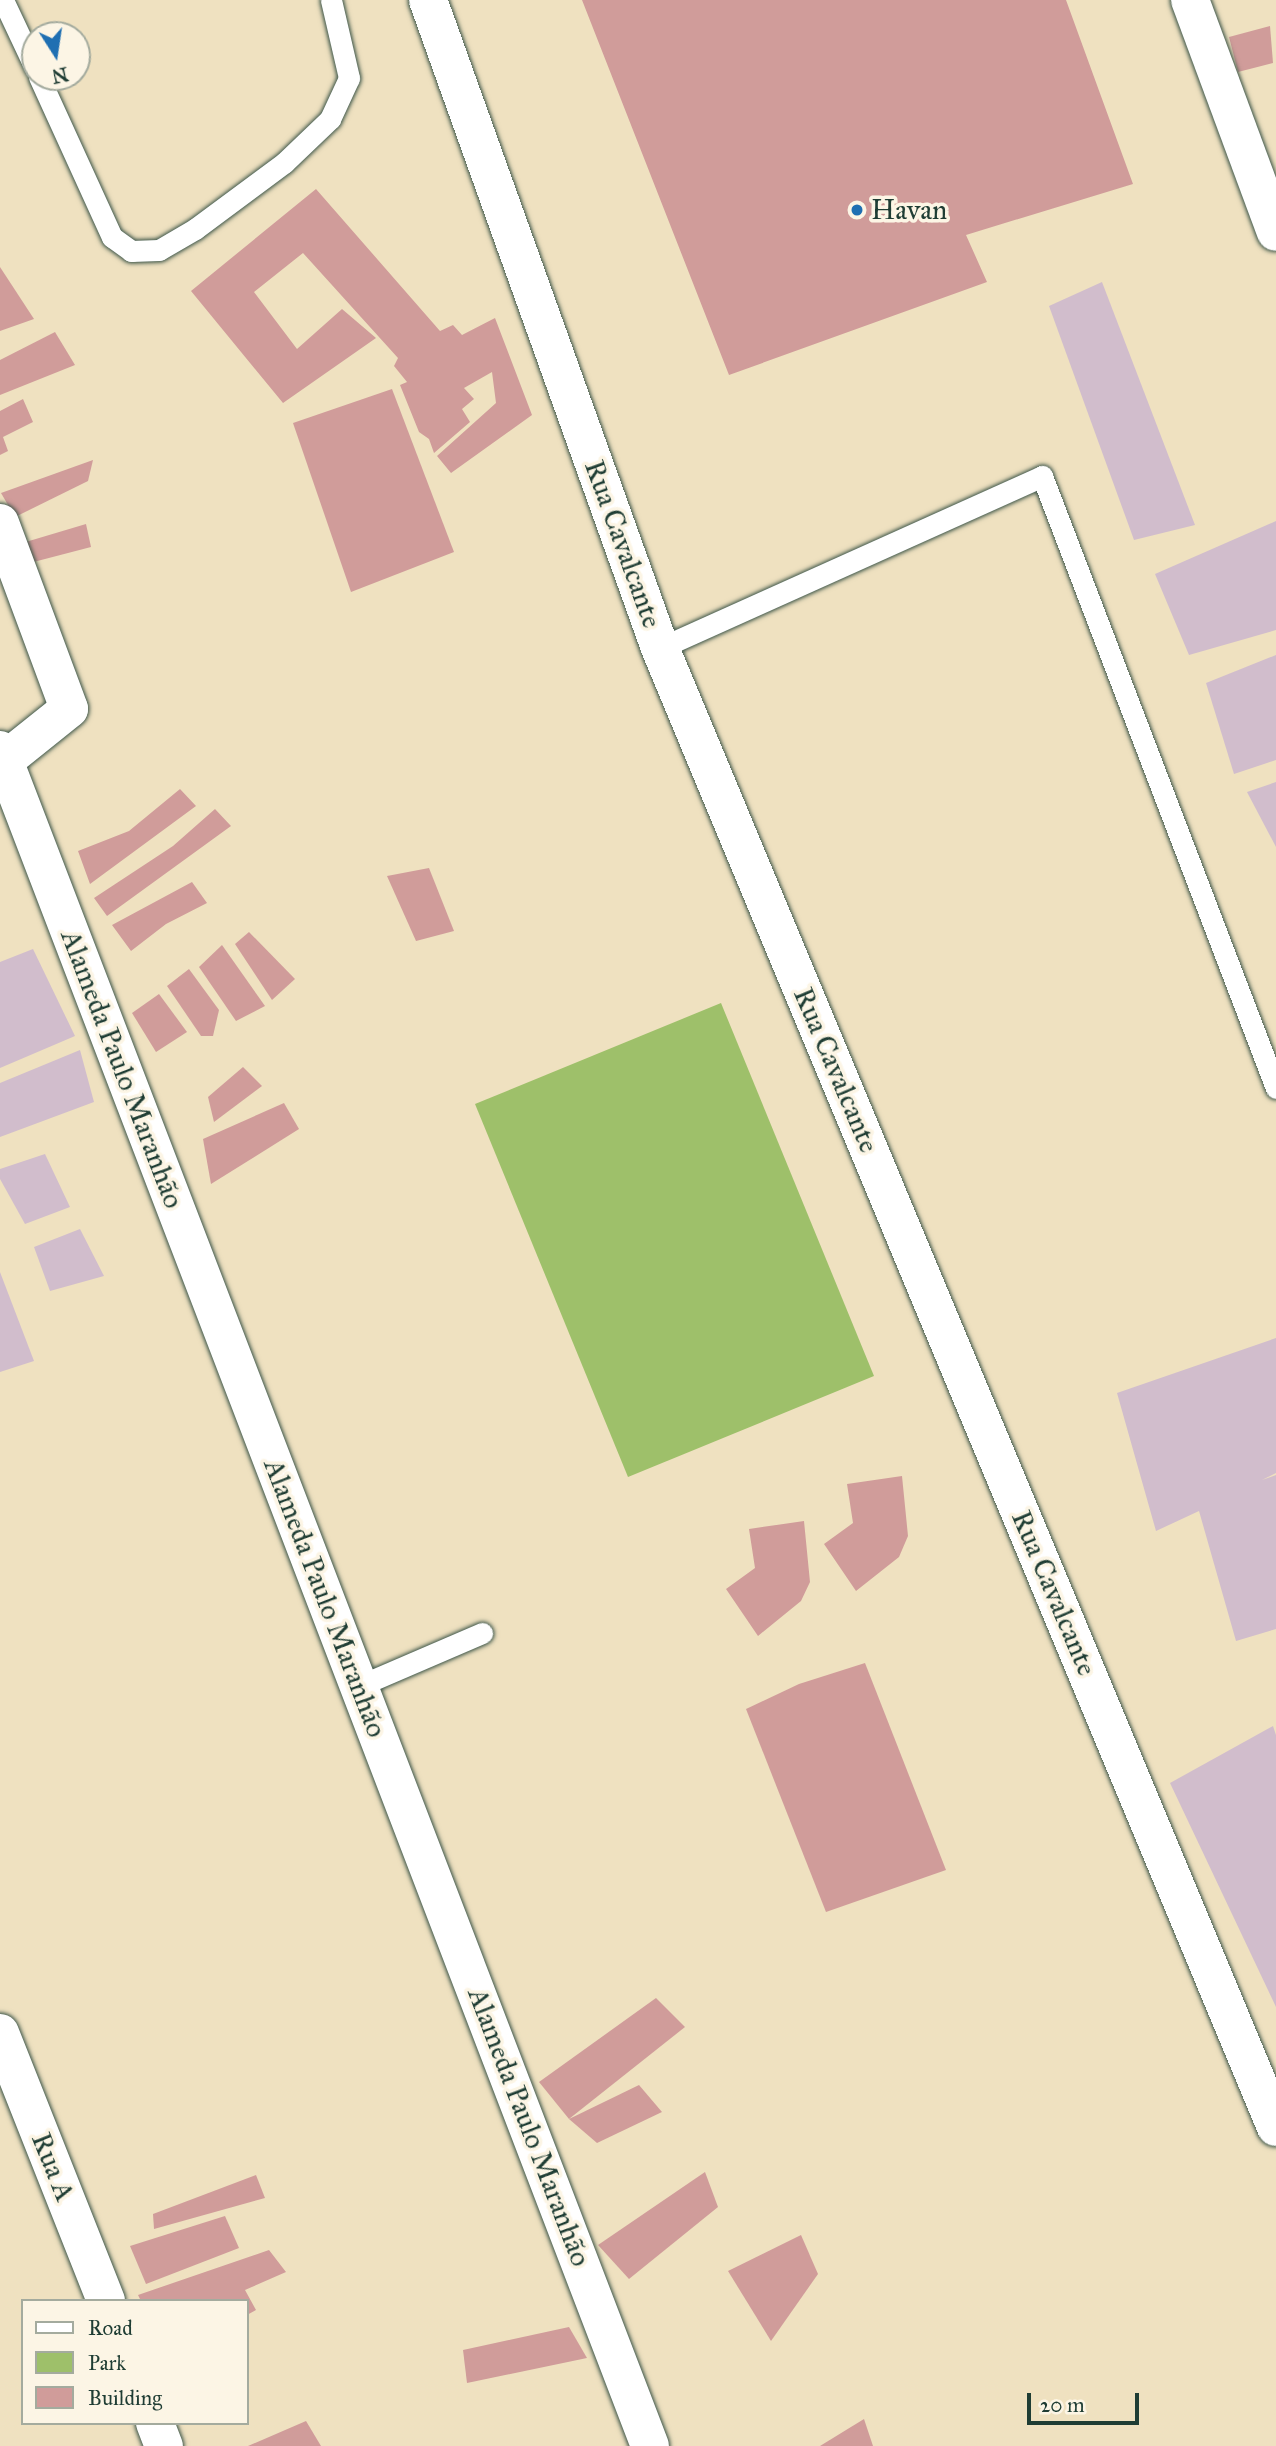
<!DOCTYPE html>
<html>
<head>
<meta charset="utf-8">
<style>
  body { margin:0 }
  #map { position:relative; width:1276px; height:2446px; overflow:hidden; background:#efe1c0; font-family:"IM FELL Great Primer",serif }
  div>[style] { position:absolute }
  .industrial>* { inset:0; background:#d1bdcc }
  .green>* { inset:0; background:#9ec06a }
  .building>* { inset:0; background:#d09c9a }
  .roads { filter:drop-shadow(0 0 2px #3e5649) drop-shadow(0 0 2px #3e5649) }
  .lane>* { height:21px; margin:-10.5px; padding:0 10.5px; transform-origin:10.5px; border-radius:10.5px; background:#fff }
  .street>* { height:38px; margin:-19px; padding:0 19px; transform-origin:19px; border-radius:19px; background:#fff }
  .dots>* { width:19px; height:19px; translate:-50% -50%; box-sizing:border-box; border:4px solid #fcf5e5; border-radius:50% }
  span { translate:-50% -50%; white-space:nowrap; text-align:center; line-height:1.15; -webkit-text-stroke:7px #fcf5e5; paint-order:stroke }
  .poi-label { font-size:28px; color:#1f3d34 }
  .left { translate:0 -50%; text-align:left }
  .street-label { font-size:28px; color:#1f3d34 }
  .legend { position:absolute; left:21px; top:2299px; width:228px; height:126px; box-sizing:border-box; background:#fcf5e5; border:2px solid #a4ab9e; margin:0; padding:9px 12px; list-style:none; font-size:21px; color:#1f3d34 }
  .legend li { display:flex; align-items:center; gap:14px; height:35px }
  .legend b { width:35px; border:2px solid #a4ab9e }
  .north { position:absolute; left:21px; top:21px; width:70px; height:70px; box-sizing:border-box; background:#fcf5e5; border:2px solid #a4ab9e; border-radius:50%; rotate:168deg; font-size:19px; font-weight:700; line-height:28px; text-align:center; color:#1f3d34 }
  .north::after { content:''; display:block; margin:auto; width:24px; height:32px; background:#1f6fb2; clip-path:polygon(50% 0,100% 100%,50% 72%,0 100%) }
  .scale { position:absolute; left:1027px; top:2393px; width:112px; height:32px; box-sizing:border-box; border:4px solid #1f3d34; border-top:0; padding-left:9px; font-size:21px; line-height:24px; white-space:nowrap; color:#1f3d34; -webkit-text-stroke:5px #fcf5e5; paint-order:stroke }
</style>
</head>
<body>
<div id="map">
  <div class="industrial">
    <div style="clip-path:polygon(1102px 282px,1195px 525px,1134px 540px,1049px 306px)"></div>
    <div style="clip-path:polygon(1276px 521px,1276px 630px,1189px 655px,1155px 574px)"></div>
    <div style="clip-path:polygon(1276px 655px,1276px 760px,1234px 774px,1206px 683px)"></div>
    <div style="clip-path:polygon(1276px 782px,1276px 847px,1247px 792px)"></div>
    <div style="clip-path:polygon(33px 949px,75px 1036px,0 1068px,0 962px)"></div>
    <div style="clip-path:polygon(80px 1050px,94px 1102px,0 1137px,0 1083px)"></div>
    <div style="clip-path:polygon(45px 1154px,70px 1207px,25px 1224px,0 1179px,0 1169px)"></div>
    <div style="clip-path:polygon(80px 1229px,104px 1276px,50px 1291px,34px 1247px)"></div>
    <div style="clip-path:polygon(0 1272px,34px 1361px,0 1372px)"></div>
    <div style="clip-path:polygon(1276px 1338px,1276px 1473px,1262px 1480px,1276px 1475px,1276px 1629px,1236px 1641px,1199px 1511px,1156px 1531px,1117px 1393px)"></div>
    <div style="clip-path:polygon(1273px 1726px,1276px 1735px,1276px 2007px,1170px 1783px)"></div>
  </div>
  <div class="green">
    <div style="clip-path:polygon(721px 1003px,874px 1376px,628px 1477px,475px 1104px)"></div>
  </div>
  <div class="building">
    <div style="clip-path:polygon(582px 0,1066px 0,1133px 184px,966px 235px,987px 282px,729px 375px)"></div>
    <div style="clip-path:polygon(1270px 26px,1273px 63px,1238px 72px,1229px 37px)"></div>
    <div style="clip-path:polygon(316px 189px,440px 331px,453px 325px,462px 335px,495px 318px,532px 415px,451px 473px,437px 456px,496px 403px,492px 372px,464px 388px,474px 399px,462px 409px,470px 422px,434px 453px,429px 439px,419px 432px,400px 385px,407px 382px,394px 366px,398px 358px,303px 253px,254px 292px,297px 349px,342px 309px,376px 338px,283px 403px,191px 291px)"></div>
    <div style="clip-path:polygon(0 267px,34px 319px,0 331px)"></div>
    <div style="clip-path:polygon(55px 332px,75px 365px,0 395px,0 360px)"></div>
    <div style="clip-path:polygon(392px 389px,454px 552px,351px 592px,293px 423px)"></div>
    <div style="clip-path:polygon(23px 399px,33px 422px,3px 437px,8px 451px,0 455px,0 411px)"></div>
    <div style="clip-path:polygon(93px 460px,88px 481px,15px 517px,1px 493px)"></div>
    <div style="clip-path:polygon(86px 524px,91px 547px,22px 565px,19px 544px)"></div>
    <div style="clip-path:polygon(180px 789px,196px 806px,90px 884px,78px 851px,129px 831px)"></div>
    <div style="clip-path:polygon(215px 809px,231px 826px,107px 916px,94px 898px,173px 846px)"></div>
    <div style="clip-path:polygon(429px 868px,454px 931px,416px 941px,387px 876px)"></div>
    <div style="clip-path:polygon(192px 882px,207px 903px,166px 924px,131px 951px,112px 925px)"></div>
    <div style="clip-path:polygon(249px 932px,295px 979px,272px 1000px,235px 944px)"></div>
    <div style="clip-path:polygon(222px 945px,265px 1006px,236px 1021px,199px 967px)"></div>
    <div style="clip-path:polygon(189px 969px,219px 1010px,213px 1036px,201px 1036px,167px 986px)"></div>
    <div style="clip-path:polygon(159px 994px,187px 1032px,156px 1052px,132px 1013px)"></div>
    <div style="clip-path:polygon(243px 1067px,262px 1086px,214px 1122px,208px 1097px)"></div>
    <div style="clip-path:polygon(284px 1103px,299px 1129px,211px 1184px,203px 1139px)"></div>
    <div style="clip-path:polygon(902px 1476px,908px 1536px,899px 1557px,856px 1591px,824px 1544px,853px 1523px,847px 1484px)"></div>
    <div style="clip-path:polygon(804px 1521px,810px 1582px,801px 1601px,758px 1636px,726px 1589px,755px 1568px,749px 1529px)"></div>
    <div style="clip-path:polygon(865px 1663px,946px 1870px,826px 1912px,746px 1709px,799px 1684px)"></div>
    <div style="clip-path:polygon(656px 1998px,685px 2027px,569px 2119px,539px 2082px)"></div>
    <div style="clip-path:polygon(639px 2085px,662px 2112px,597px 2143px,569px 2119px)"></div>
    <div style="clip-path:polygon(705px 2172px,718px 2207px,629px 2279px,598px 2245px)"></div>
    <div style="clip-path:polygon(256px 2175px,265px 2198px,154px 2229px,153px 2214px)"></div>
    <div style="clip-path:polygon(225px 2216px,239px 2248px,146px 2284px,130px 2246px)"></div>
    <div style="clip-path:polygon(801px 2235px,818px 2274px,771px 2341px,728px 2271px)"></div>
    <div style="clip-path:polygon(269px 2250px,286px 2272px,245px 2290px,256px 2310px,247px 2315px,247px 2301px,141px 2301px,138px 2295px)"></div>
    <div style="clip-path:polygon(569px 2327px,587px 2358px,467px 2383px,463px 2350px)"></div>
    <div style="clip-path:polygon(864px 2419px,873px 2446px,820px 2446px)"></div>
    <div style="clip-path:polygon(306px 2421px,321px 2446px,248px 2446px)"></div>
  </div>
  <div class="roads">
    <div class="lane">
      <div style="left:3px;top:0;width:75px;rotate:64.8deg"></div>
      <div style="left:39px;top:77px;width:176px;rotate:65.5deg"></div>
      <div style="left:112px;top:237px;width:24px;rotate:36deg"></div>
      <div style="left:131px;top:251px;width:28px;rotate:-2deg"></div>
      <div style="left:159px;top:250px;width:42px;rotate:-30.3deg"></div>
      <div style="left:195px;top:229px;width:111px;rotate:-36.6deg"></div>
      <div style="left:284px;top:163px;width:64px;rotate:-43.7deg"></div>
      <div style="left:330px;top:119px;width:45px;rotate:-65.1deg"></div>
      <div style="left:349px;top:78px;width:80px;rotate:-103deg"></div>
      <div style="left:660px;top:648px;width:419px;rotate:-24.2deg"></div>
      <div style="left:1042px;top:476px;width:655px;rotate:69.08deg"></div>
      <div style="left:359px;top:1686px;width:134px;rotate:-23.3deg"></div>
    </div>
    <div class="street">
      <div style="left:428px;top:0;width:688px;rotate:70.3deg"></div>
      <div style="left:660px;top:648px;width:1602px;rotate:67.39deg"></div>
      <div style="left:1190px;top:0;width:247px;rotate:69.7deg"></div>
      <div style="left:0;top:523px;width:198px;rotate:69.6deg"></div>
      <div style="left:69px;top:709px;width:83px;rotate:141.3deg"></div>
      <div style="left:0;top:750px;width:1816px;rotate:69.03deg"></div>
      <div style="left:0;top:2033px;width:288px;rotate:68.4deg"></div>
      <div style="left:155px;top:2423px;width:25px;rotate:69deg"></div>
    </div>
  </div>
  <div class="dots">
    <div style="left:857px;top:210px;background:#1f6fb2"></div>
  </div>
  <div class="poi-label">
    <span class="left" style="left:871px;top:210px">Havan</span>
  </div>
  <div class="street-label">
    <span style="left:623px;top:544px;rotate:70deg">Rua Cavalcante</span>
    <span style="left:122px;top:1069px;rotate:69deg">Alameda Paulo Maranhão</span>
    <span style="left:836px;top:1070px;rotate:67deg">Rua Cavalcante</span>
    <span style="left:1054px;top:1593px;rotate:67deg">Rua Cavalcante</span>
    <span style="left:325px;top:1598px;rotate:69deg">Alameda Paulo Maranhão</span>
    <span style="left:529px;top:2127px;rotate:69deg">Alameda Paulo Maranhão</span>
    <span style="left:53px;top:2167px;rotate:68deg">Rua A</span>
  </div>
  <ul class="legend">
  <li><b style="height:9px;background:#fff"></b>Road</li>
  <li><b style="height:19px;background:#9ec06a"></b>Park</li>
  <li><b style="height:19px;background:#d09c9a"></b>Building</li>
  </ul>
  <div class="north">N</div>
  <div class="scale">20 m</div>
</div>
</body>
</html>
